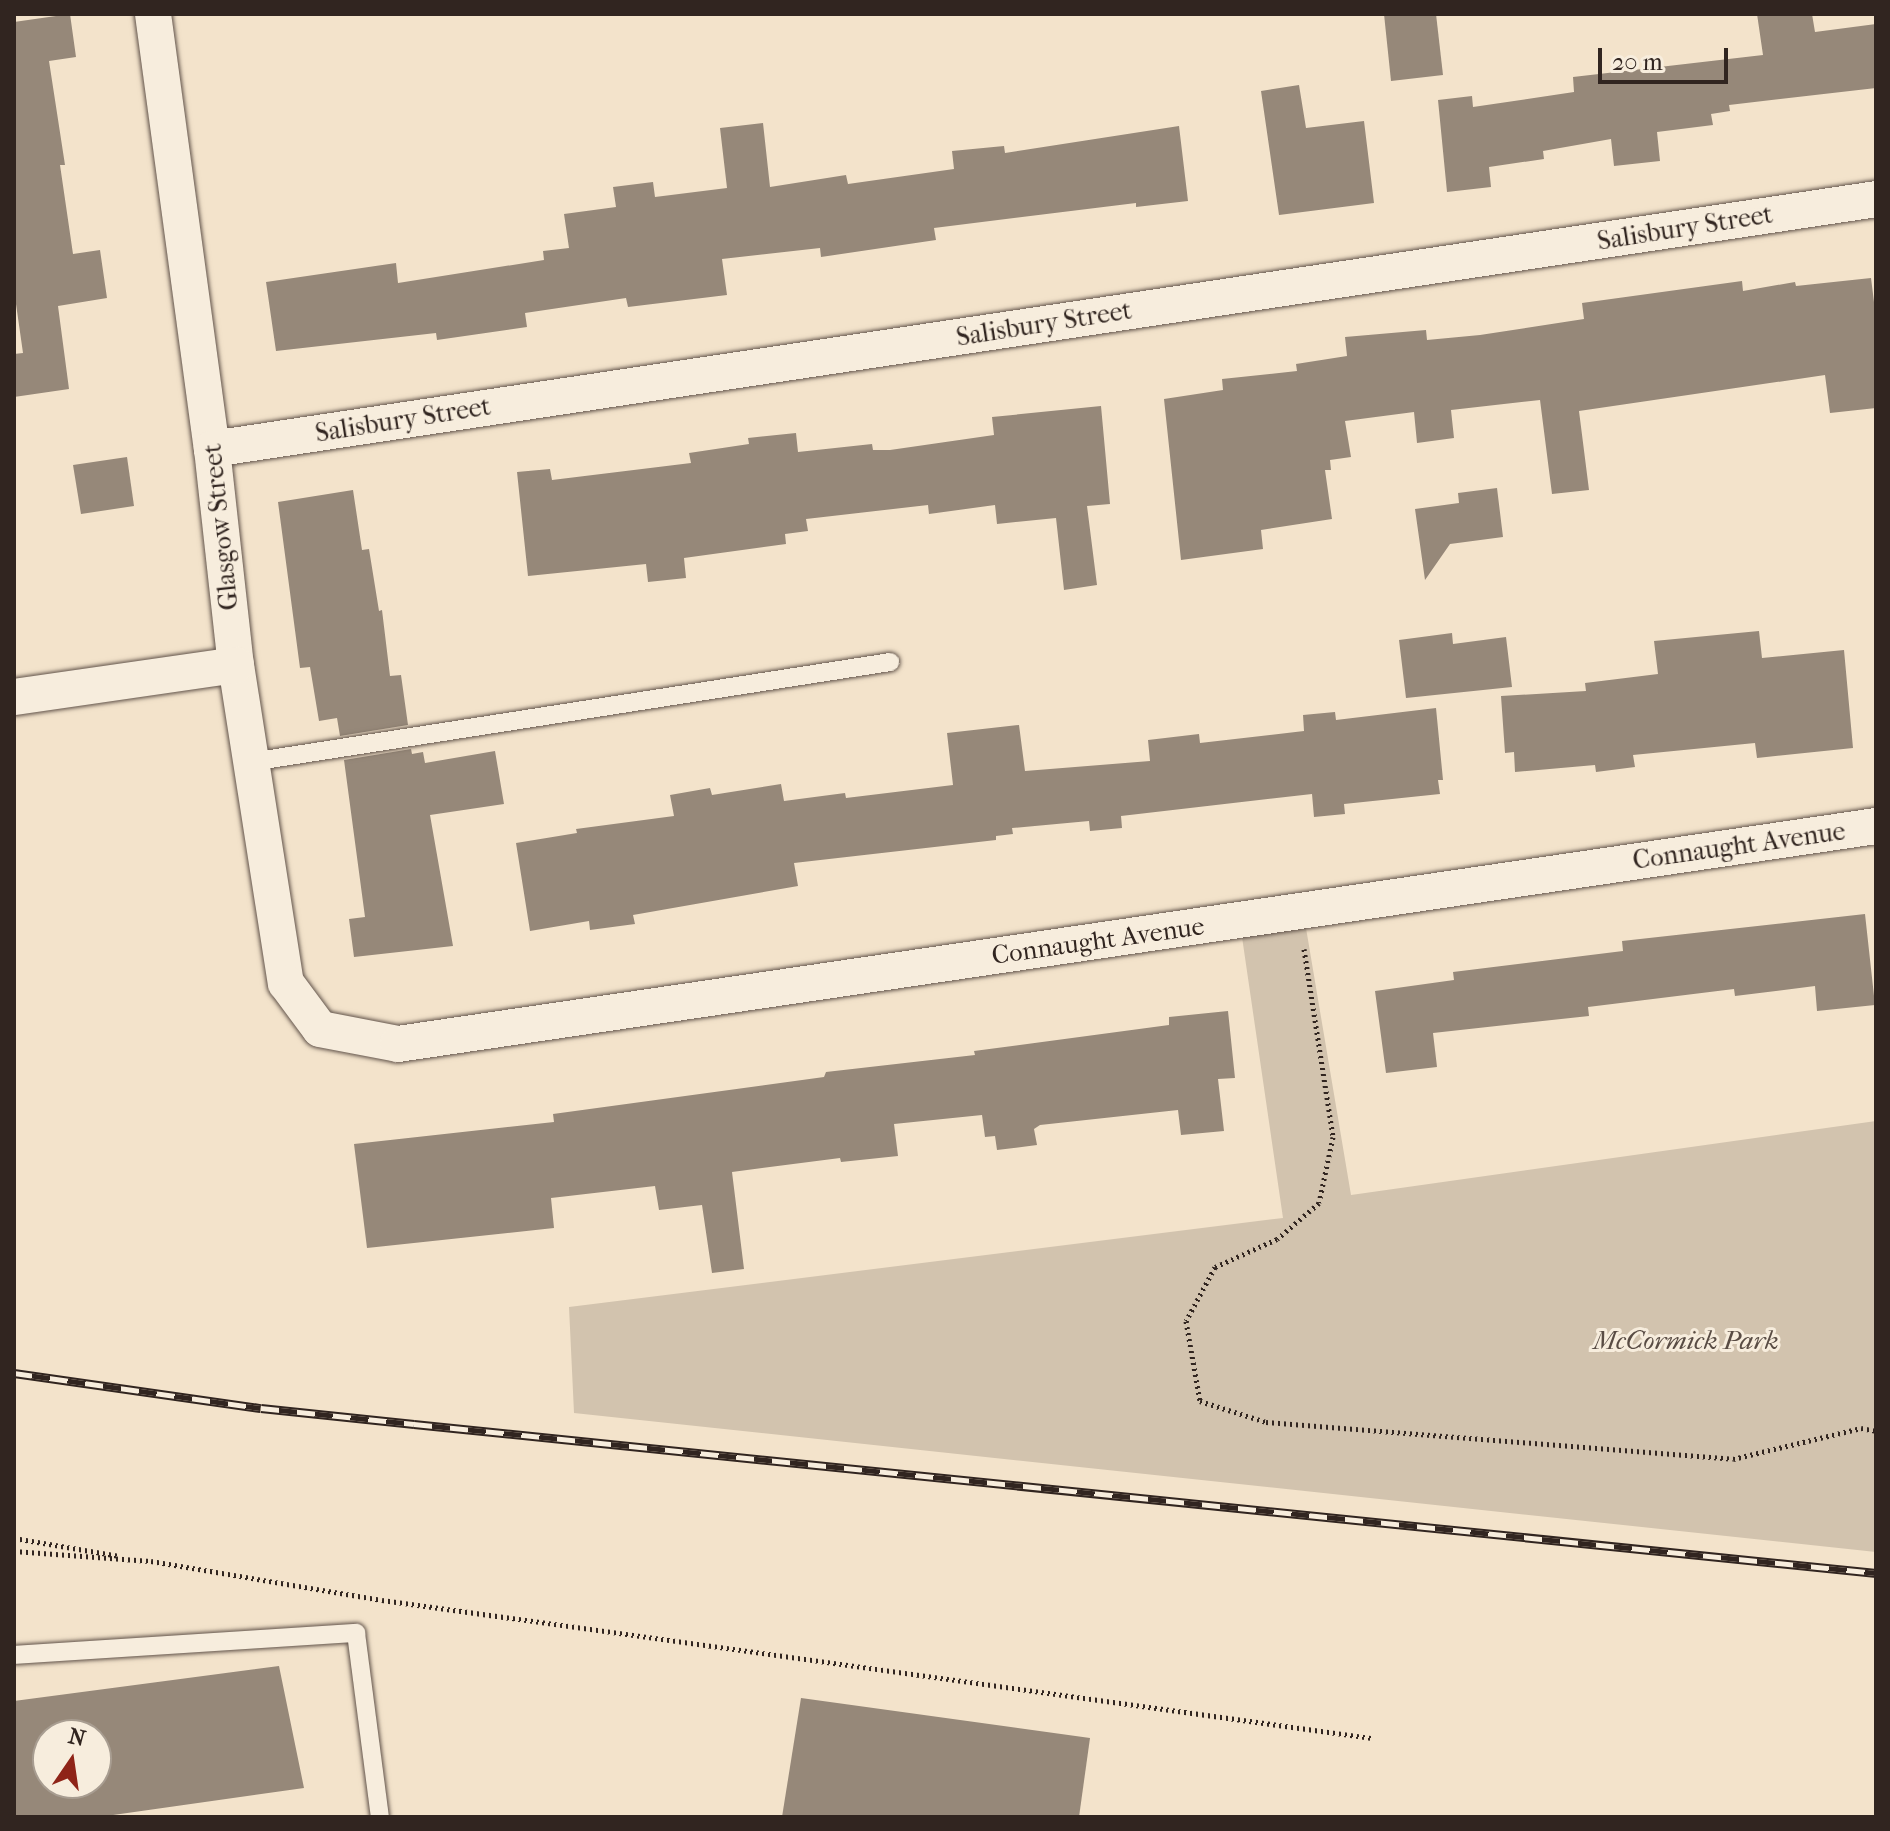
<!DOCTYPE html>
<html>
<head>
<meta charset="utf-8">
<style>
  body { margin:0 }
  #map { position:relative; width:1890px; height:1831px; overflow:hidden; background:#f3e3cb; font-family:"IM FELL French Canon",serif }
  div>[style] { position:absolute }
  .green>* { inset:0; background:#d2c3ae }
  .building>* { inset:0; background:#968879 }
  .path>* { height:5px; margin-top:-2.5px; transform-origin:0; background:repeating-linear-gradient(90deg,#312520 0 2px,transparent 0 6px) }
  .roads { filter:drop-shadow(0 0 2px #62544b) drop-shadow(0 0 2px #62544b) }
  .service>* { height:18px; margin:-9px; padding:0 9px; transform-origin:9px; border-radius:9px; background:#f7eddd }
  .minor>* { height:36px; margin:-18px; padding:0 18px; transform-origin:18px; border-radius:18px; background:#f7eddd }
  .rail>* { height:9px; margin-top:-4.5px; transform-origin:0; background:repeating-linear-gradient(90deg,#f7eddd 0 18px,#312520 0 36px); box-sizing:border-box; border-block:2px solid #312520 }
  span { translate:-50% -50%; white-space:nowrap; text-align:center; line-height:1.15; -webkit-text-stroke:6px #f7eddd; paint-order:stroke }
  .street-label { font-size:26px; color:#312520 }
  .park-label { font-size:26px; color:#594c44; font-style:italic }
  .frame { position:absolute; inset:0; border:16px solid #312520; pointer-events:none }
  .north { position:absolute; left:32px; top:1719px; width:80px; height:80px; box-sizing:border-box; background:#f7eddd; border:2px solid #a89d91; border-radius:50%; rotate:13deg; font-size:22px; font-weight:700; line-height:32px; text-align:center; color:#312520 }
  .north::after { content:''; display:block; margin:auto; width:28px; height:36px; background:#8f2418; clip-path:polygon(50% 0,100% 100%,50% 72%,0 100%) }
  .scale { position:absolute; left:1598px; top:48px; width:130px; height:36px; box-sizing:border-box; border:4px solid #312520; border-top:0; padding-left:10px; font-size:24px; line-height:28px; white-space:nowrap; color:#312520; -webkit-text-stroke:6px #f7eddd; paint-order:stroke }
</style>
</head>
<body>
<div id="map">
  <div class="green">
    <div style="clip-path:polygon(1306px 928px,1351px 1195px,1876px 1121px,1876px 1552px,574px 1413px,569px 1307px,1283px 1218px,1242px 937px)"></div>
  </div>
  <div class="building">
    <div style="clip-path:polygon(70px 14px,76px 57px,49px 61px,65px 165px,60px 165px,73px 254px,100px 250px,107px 298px,58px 306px,69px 389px,14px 397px,14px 354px,23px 353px,14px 290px,14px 22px)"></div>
    <div style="clip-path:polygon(1384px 14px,1436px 14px,1443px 75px,1391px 81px)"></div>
    <div style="clip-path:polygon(1757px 14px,1812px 14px,1815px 32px,1876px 24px,1876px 88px,1729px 105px,1730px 111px,1711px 114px,1713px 125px,1657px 132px,1660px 161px,1614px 166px,1611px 139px,1543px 151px,1544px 159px,1489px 167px,1491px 187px,1447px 192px,1438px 100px,1472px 96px,1473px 107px,1574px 92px,1573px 77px,1763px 55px)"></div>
    <div style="clip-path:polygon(1299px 85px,1306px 128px,1364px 121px,1374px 203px,1279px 215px,1261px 91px)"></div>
    <div style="clip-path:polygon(763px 123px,770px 187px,846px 175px,848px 184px,954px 169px,952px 151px,1004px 146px,1005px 153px,1179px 126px,1188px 201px,1136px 207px,1136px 203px,934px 228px,936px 240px,821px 257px,820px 248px,722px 259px,727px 295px,628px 307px,626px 298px,525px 313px,527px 327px,437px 340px,436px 333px,276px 351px,266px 282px,396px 263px,398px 283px,544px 260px,543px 251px,569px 248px,564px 214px,616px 207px,613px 187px,653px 182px,655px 197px,727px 188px,720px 128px)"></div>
    <div style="clip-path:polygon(1871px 278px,1876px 318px,1876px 408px,1830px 413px,1825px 375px,1579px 411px,1589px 490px,1552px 494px,1540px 400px,1451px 410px,1454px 438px,1417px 443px,1414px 412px,1345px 421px,1351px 457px,1330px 460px,1331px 470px,1325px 470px,1332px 519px,1261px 530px,1263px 549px,1181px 560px,1164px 399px,1223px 390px,1222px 379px,1297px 371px,1296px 364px,1347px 356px,1345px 337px,1426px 330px,1427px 340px,1480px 335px,1584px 319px,1582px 303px,1742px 281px,1743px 291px,1795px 282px,1796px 286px)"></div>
    <div style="clip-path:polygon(1101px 406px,1110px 504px,1087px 506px,1097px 585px,1064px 590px,1056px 518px,997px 524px,995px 505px,929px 514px,928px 505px,806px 519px,808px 531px,785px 534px,786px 544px,684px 558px,686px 578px,648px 582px,646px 564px,528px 576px,517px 472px,550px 469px,552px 480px,691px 463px,689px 453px,749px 444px,748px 438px,796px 433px,798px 452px,872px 444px,873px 450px,890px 450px,994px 435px,992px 417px)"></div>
    <div style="clip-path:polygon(127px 457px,134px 506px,81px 514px,73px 465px)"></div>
    <div style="clip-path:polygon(1497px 488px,1503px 537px,1450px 544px,1425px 580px,1415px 509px,1459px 503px,1458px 493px)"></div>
    <div style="clip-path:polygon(353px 490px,362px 550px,369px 549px,379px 611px,382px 610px,390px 676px,401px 675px,408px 725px,340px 736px,337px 718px,319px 721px,310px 667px,300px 668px,278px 502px)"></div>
    <div style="clip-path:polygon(1759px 631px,1762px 658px,1844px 650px,1853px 748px,1757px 758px,1755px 743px,1633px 755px,1635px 767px,1596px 772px,1595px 765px,1515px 772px,1514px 752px,1505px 753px,1501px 696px,1586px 691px,1585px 683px,1658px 674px,1654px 641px)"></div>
    <div style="clip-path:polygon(1452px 633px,1453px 644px,1506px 637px,1512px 687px,1406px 698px,1399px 640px)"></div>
    <div style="clip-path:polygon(1436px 708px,1443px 780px,1438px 780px,1440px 794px,1344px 804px,1345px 814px,1314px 817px,1312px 794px,1121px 816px,1122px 828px,1090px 831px,1089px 821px,1012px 828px,1013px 834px,996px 836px,996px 840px,794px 863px,798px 886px,633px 915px,635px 924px,590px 930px,589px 921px,530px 931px,516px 843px,577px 833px,576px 829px,674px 816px,670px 795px,710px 788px,712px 795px,781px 784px,784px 801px,845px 793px,846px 798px,953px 785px,947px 733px,1019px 725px,1025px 771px,1150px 761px,1148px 740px,1199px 734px,1200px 743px,1304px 731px,1303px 715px,1335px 712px,1336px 720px)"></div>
    <div style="clip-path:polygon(411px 749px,412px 754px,423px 752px,425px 763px,495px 751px,504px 804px,430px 815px,453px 946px,354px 957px,349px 919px,365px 917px,344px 760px)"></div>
    <div style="clip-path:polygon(1865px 914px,1875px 1005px,1817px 1011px,1815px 986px,1735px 996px,1734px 989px,1588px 1007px,1589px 1016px,1433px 1033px,1437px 1067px,1386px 1073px,1375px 991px,1454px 980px,1453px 972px,1623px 951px,1622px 941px)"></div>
    <div style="clip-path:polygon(1228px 1011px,1235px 1078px,1218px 1079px,1224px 1131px,1181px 1135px,1178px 1110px,1040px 1125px,1034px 1129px,1037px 1145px,997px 1150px,995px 1136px,985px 1137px,982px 1115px,894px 1124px,898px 1156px,841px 1162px,840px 1158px,732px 1172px,744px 1269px,712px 1273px,702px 1205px,659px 1210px,655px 1186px,551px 1198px,554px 1228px,367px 1248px,354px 1144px,554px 1122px,553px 1114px,824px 1077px,826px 1072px,975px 1055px,974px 1051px,1169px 1025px,1169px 1017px)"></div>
    <div style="clip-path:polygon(evenodd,279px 1666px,304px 1788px,99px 1817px,14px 1817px,14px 1701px,279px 1666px,48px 1735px,96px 1735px,96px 1783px,48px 1783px,48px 1735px)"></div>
    <div style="clip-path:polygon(801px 1698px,1090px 1738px,1079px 1817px,782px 1817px)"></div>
  </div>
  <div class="path">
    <div style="left:1304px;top:949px;width:190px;rotate:81.2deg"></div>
    <div style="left:1333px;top:1137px;width:67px;rotate:102deg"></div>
    <div style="left:1319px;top:1203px;width:55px;rotate:139.4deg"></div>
    <div style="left:1277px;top:1239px;width:68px;rotate:155.7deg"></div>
    <div style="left:1215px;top:1267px;width:61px;rotate:118.2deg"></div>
    <div style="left:1186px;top:1321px;width:81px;rotate:80.1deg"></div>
    <div style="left:1200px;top:1401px;width:69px;rotate:17.7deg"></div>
    <div style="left:1266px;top:1422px;width:468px;rotate:4.5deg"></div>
    <div style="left:1733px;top:1459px;width:132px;rotate:-13.6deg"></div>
    <div style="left:1861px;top:1428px;width:15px;rotate:11deg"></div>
    <div style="left:14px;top:1538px;width:107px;rotate:9.7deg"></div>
    <div style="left:14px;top:1551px;width:137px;rotate:4.2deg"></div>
    <div style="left:151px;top:1561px;width:234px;rotate:9.6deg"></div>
    <div style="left:382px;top:1600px;width:1000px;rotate:7.94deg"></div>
  </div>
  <div class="roads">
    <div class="service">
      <div style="left:251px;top:762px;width:647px;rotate:-8.89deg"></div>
      <div style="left:14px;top:1655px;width:343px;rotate:-3.7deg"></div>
      <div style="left:356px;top:1633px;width:186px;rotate:82.6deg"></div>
    </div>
    <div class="minor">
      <div style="left:153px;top:14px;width:439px;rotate:82.3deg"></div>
      <div style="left:212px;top:449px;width:217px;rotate:83.7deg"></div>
      <div style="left:236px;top:665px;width:322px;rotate:81.1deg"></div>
      <div style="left:286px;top:983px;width:57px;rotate:53.5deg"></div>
      <div style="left:320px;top:1029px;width:79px;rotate:10.9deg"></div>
      <div style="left:398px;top:1044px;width:1494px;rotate:-8.39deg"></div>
      <div style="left:212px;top:449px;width:1683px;rotate:-8.54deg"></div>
      <div style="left:14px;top:697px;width:224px;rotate:-8.2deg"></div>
    </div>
  </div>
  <div class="rail">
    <div style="left:14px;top:1373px;width:249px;rotate:8.1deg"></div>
    <div style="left:261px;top:1408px;width:154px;rotate:6deg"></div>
    <div style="left:414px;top:1424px;width:1470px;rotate:5.82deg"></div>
  </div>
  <div class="street-label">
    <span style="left:1685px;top:228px;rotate:-9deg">Salisbury Street</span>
    <span style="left:1044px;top:324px;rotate:-9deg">Salisbury Street</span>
    <span style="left:403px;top:420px;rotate:-9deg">Salisbury Street</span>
    <span style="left:221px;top:527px;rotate:-96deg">Glasgow Street</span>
    <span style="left:1739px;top:846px;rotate:-8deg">Connaught Avenue</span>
    <span style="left:1098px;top:941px;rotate:-8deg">Connaught Avenue</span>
  </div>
  <div class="park-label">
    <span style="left:1686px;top:1341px">McCormick Park</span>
  </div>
  <div class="frame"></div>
  <div class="north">N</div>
  <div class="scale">20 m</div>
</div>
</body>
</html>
